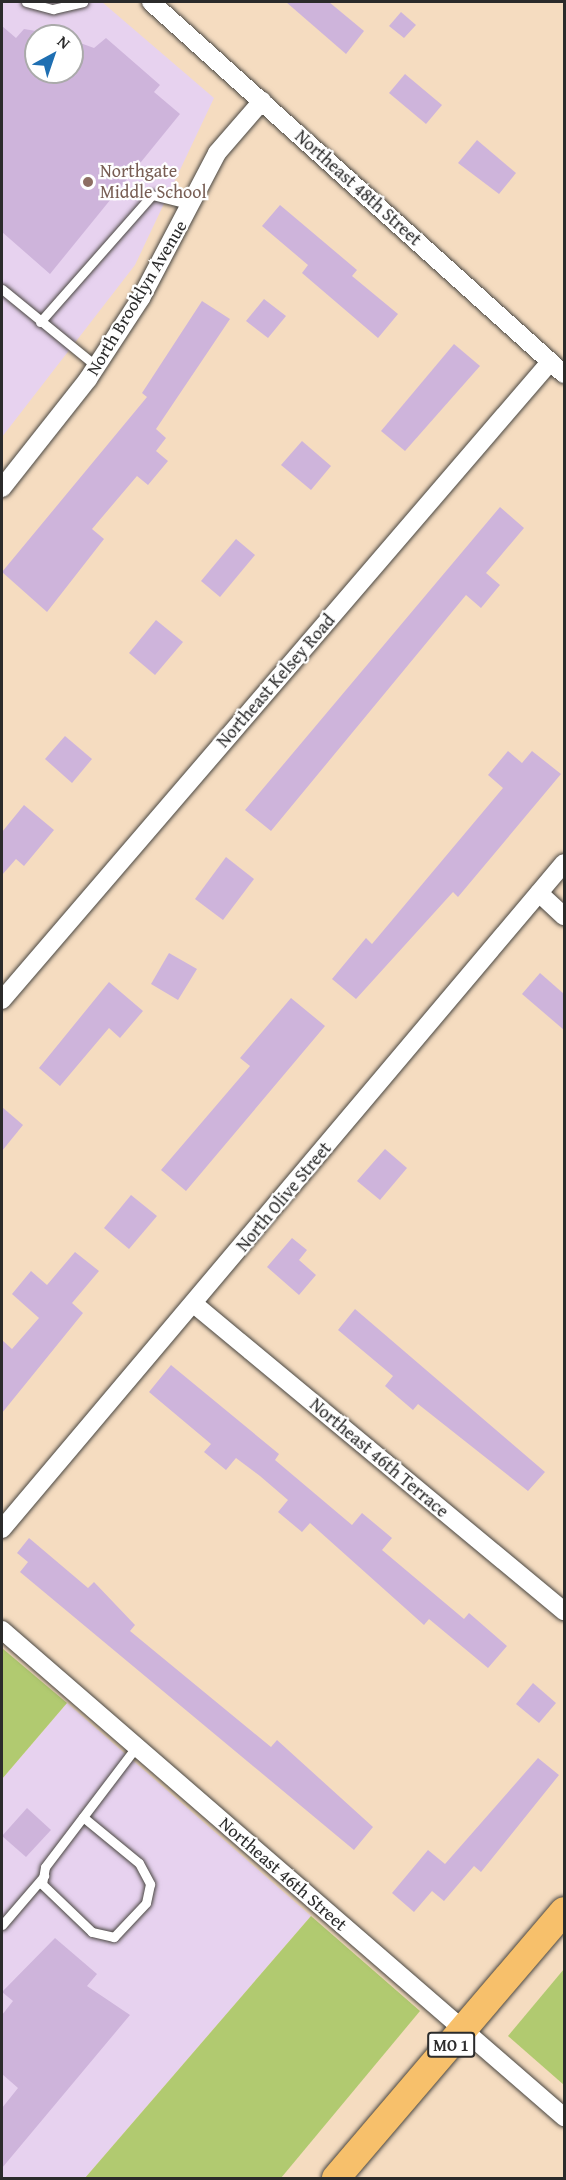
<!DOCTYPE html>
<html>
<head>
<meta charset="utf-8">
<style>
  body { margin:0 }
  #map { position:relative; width:566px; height:2180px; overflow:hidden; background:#f5dcc0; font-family:"Gentium Book Plus",serif }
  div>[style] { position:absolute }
  .built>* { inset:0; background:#e7d2ef }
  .green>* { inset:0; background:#b1ca70 }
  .building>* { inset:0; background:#ceb4db }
  .roads { filter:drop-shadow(0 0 2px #494641) drop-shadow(0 0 2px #494641) }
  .service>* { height:9px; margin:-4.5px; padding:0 4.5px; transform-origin:4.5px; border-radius:4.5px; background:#fff }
  .minor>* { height:18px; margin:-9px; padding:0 9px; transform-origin:9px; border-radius:9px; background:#fff }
  .primary>* { height:28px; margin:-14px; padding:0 14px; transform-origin:14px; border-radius:14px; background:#f7c06b }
  .dots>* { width:16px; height:16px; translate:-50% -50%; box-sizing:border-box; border:3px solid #fff; border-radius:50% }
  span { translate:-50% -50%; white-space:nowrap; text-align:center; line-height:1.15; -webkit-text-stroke:4.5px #fff; paint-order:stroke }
  .shield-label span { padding:2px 4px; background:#fff; border:2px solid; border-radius:4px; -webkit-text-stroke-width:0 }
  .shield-label { font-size:16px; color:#2b2b2b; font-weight:700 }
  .education-label { font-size:18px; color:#785e54 }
  .left { translate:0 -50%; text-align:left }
  .street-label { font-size:18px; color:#2b2b2b }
  .frame { position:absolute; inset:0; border:3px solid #2b2b2b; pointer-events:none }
  .north { position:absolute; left:24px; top:24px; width:60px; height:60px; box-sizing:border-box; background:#fff; border:2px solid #aaa; border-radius:50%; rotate:40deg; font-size:16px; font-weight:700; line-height:24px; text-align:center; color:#2b2b2b }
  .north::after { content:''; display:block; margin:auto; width:21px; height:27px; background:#1f6fb2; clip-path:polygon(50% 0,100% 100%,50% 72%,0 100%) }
</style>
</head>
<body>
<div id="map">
  <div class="built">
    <div style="clip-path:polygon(evenodd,2px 2px,102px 2px,214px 98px,135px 265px,2px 437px,2px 2px,36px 36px,72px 36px,72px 72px,36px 72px,36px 36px)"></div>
    <div style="clip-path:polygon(67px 1703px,311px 1916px,85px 2178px,2px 2178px,2px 1779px)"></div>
  </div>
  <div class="green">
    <div style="clip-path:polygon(2px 1648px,67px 1703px,2px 1779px)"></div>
    <div style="clip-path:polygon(311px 1916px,420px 2011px,281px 2178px,85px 2178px)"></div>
    <div style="clip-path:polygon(564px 1969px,564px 2085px,508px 2036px)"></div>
  </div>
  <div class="building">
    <div style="clip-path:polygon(286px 2px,329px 2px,364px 31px,346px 54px)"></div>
    <div style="clip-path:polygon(401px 12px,416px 25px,404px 38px,389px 26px)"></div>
    <div style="clip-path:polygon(2px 26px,16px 38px,24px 29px,36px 31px,36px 72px,72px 72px,72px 40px,94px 48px,106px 38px,160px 85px,154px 92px,180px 114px,50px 274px,2px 232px)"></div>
    <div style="clip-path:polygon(405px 74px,442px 105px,426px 124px,389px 93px)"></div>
    <div style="clip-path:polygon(477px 140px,516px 173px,499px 194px,458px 163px)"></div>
    <div style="clip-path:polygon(280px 205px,357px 270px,352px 276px,398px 314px,378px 338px,302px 273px,308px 265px,262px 226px)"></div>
    <div style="clip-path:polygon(264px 299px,286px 316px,268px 338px,246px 321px)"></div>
    <div style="clip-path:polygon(202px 301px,230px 319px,156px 429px,166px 438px,156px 451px,168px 461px,148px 485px,137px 476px,92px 529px,104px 539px,47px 612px,2px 572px,147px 397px,142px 393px)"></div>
    <div style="clip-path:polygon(454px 344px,480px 366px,405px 451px,381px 431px)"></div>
    <div style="clip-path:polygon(302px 441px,331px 466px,311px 490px,281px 465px)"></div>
    <div style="clip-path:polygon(500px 507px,524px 528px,486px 573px,500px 585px,481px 608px,466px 595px,271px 831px,245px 810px)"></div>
    <div style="clip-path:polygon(236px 539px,255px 555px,220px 597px,201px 581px)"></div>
    <div style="clip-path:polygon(156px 620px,183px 642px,155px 675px,129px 653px)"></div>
    <div style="clip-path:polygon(65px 736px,92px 759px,72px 783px,45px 759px)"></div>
    <div style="clip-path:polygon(508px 751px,522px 763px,532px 751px,561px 774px,458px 897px,453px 892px,356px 999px,332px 979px,366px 938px,372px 944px,503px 788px,488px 775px)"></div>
    <div style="clip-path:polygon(24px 805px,54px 830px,24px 866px,16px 859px,2px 875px,2px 832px)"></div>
    <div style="clip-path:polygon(226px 857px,254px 879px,223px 920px,195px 899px)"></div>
    <div style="clip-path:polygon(169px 953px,197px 969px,178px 1000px,151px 984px)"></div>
    <div style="clip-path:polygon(540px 973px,564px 994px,564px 1030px,522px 994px)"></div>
    <div style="clip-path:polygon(109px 982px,143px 1011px,120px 1038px,109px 1028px,60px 1086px,39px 1068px)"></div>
    <div style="clip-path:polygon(291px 998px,325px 1026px,186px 1191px,161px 1170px,250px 1066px,240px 1058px)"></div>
    <div style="clip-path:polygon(2px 1107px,23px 1125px,2px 1151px)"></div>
    <div style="clip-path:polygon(385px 1149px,407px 1168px,380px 1200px,357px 1181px)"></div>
    <div style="clip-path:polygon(131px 1195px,157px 1216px,129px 1249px,104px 1228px)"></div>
    <div style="clip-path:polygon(292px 1238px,307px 1250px,299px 1260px,316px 1275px,299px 1295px,267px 1267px)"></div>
    <div style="clip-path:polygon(75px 1252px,99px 1271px,72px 1303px,83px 1313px,2px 1413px,2px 1340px,12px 1349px,39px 1318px,12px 1294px,31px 1271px,47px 1285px)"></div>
    <div style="clip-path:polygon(355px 1309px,545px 1472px,528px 1491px,418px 1404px,413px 1410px,385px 1386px,393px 1376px,338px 1330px)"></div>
    <div style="clip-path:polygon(171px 1365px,279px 1454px,275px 1460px,352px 1525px,362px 1513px,392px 1538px,382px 1550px,464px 1619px,469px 1613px,507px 1646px,488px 1668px,429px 1619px,424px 1625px,310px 1523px,302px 1532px,278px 1512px,288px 1500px,260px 1476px,236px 1458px,226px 1470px,204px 1452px,211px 1444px,149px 1392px)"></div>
    <div style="clip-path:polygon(29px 1538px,88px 1588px,94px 1582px,135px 1625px,130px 1631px,271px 1747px,277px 1740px,373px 1827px,354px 1850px,20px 1572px,28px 1562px,17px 1553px)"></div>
    <div style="clip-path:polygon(533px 1683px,556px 1703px,539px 1723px,516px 1704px)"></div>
    <div style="clip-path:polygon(538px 1758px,559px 1775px,481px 1872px,474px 1866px,444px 1901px,432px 1891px,414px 1912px,392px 1893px,428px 1850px,445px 1864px)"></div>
    <div style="clip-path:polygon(27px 1808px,51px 1830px,26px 1857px,2px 1836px)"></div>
    <div style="clip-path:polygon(55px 1938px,97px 1974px,87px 1986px,130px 2015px,2px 2168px,2px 2108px,18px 2088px,2px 2074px,2px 2015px,13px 2001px,2px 1992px)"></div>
  </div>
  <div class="roads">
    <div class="service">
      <div style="left:26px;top:2px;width:28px;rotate:15deg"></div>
      <div style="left:53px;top:9px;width:31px;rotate:-13deg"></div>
      <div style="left:2px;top:289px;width:122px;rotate:39.3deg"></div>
      <div style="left:40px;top:322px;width:169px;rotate:-48.6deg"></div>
      <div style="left:152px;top:195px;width:41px;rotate:14deg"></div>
      <div style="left:83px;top:1817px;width:72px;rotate:39.4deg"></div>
      <div style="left:139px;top:1863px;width:24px;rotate:62deg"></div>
      <div style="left:150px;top:1884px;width:19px;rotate:102deg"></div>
      <div style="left:146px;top:1903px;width:47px;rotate:133.3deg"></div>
      <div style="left:114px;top:1937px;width:23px;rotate:-167deg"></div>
      <div style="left:92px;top:1932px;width:69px;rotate:-136.2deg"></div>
      <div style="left:42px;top:1884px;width:17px;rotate:-80deg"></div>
      <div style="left:45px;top:1867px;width:151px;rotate:-52.8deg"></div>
      <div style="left:2px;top:1925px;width:65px;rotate:-49.4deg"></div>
    </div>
    <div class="minor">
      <div style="left:151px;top:2px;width:556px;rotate:42.01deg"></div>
      <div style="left:2px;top:488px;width:139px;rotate:-51.7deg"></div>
      <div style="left:88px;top:379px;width:97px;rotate:-56.8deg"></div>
      <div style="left:141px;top:298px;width:164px;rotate:-62.3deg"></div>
      <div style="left:217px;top:153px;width:69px;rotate:-49.1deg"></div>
      <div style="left:539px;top:893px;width:34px;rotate:43deg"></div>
      <div style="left:2px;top:1000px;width:841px;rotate:-49.34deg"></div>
      <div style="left:194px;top:1304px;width:481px;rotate:39.7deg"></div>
      <div style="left:2px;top:1529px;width:871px;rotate:-49.84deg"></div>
      <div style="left:2px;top:1630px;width:744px;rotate:40.91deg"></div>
    </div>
    <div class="primary">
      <div style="left:336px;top:2178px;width:351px;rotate:-49.5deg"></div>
    </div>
  </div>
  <div class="dots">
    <div style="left:88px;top:182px;background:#8d6e63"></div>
  </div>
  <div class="shield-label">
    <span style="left:451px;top:2045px">MO 1</span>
  </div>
  <div class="education-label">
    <span class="left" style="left:100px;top:182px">Northgate<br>Middle School</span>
  </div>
  <div class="street-label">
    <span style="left:358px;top:188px;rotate:42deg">Northeast 48th Street</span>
    <span style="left:137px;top:298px;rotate:-59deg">North Brooklyn Avenue</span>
    <span style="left:276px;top:681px;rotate:-49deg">Northeast Kelsey Road</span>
    <span style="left:284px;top:1197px;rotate:-50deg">North Olive Street</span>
    <span style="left:379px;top:1458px;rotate:40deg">Northeast 46th Terrace</span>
    <span style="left:283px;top:1874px;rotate:41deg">Northeast 46th Street</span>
  </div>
  <div class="frame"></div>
  <div class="north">N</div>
</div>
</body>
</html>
